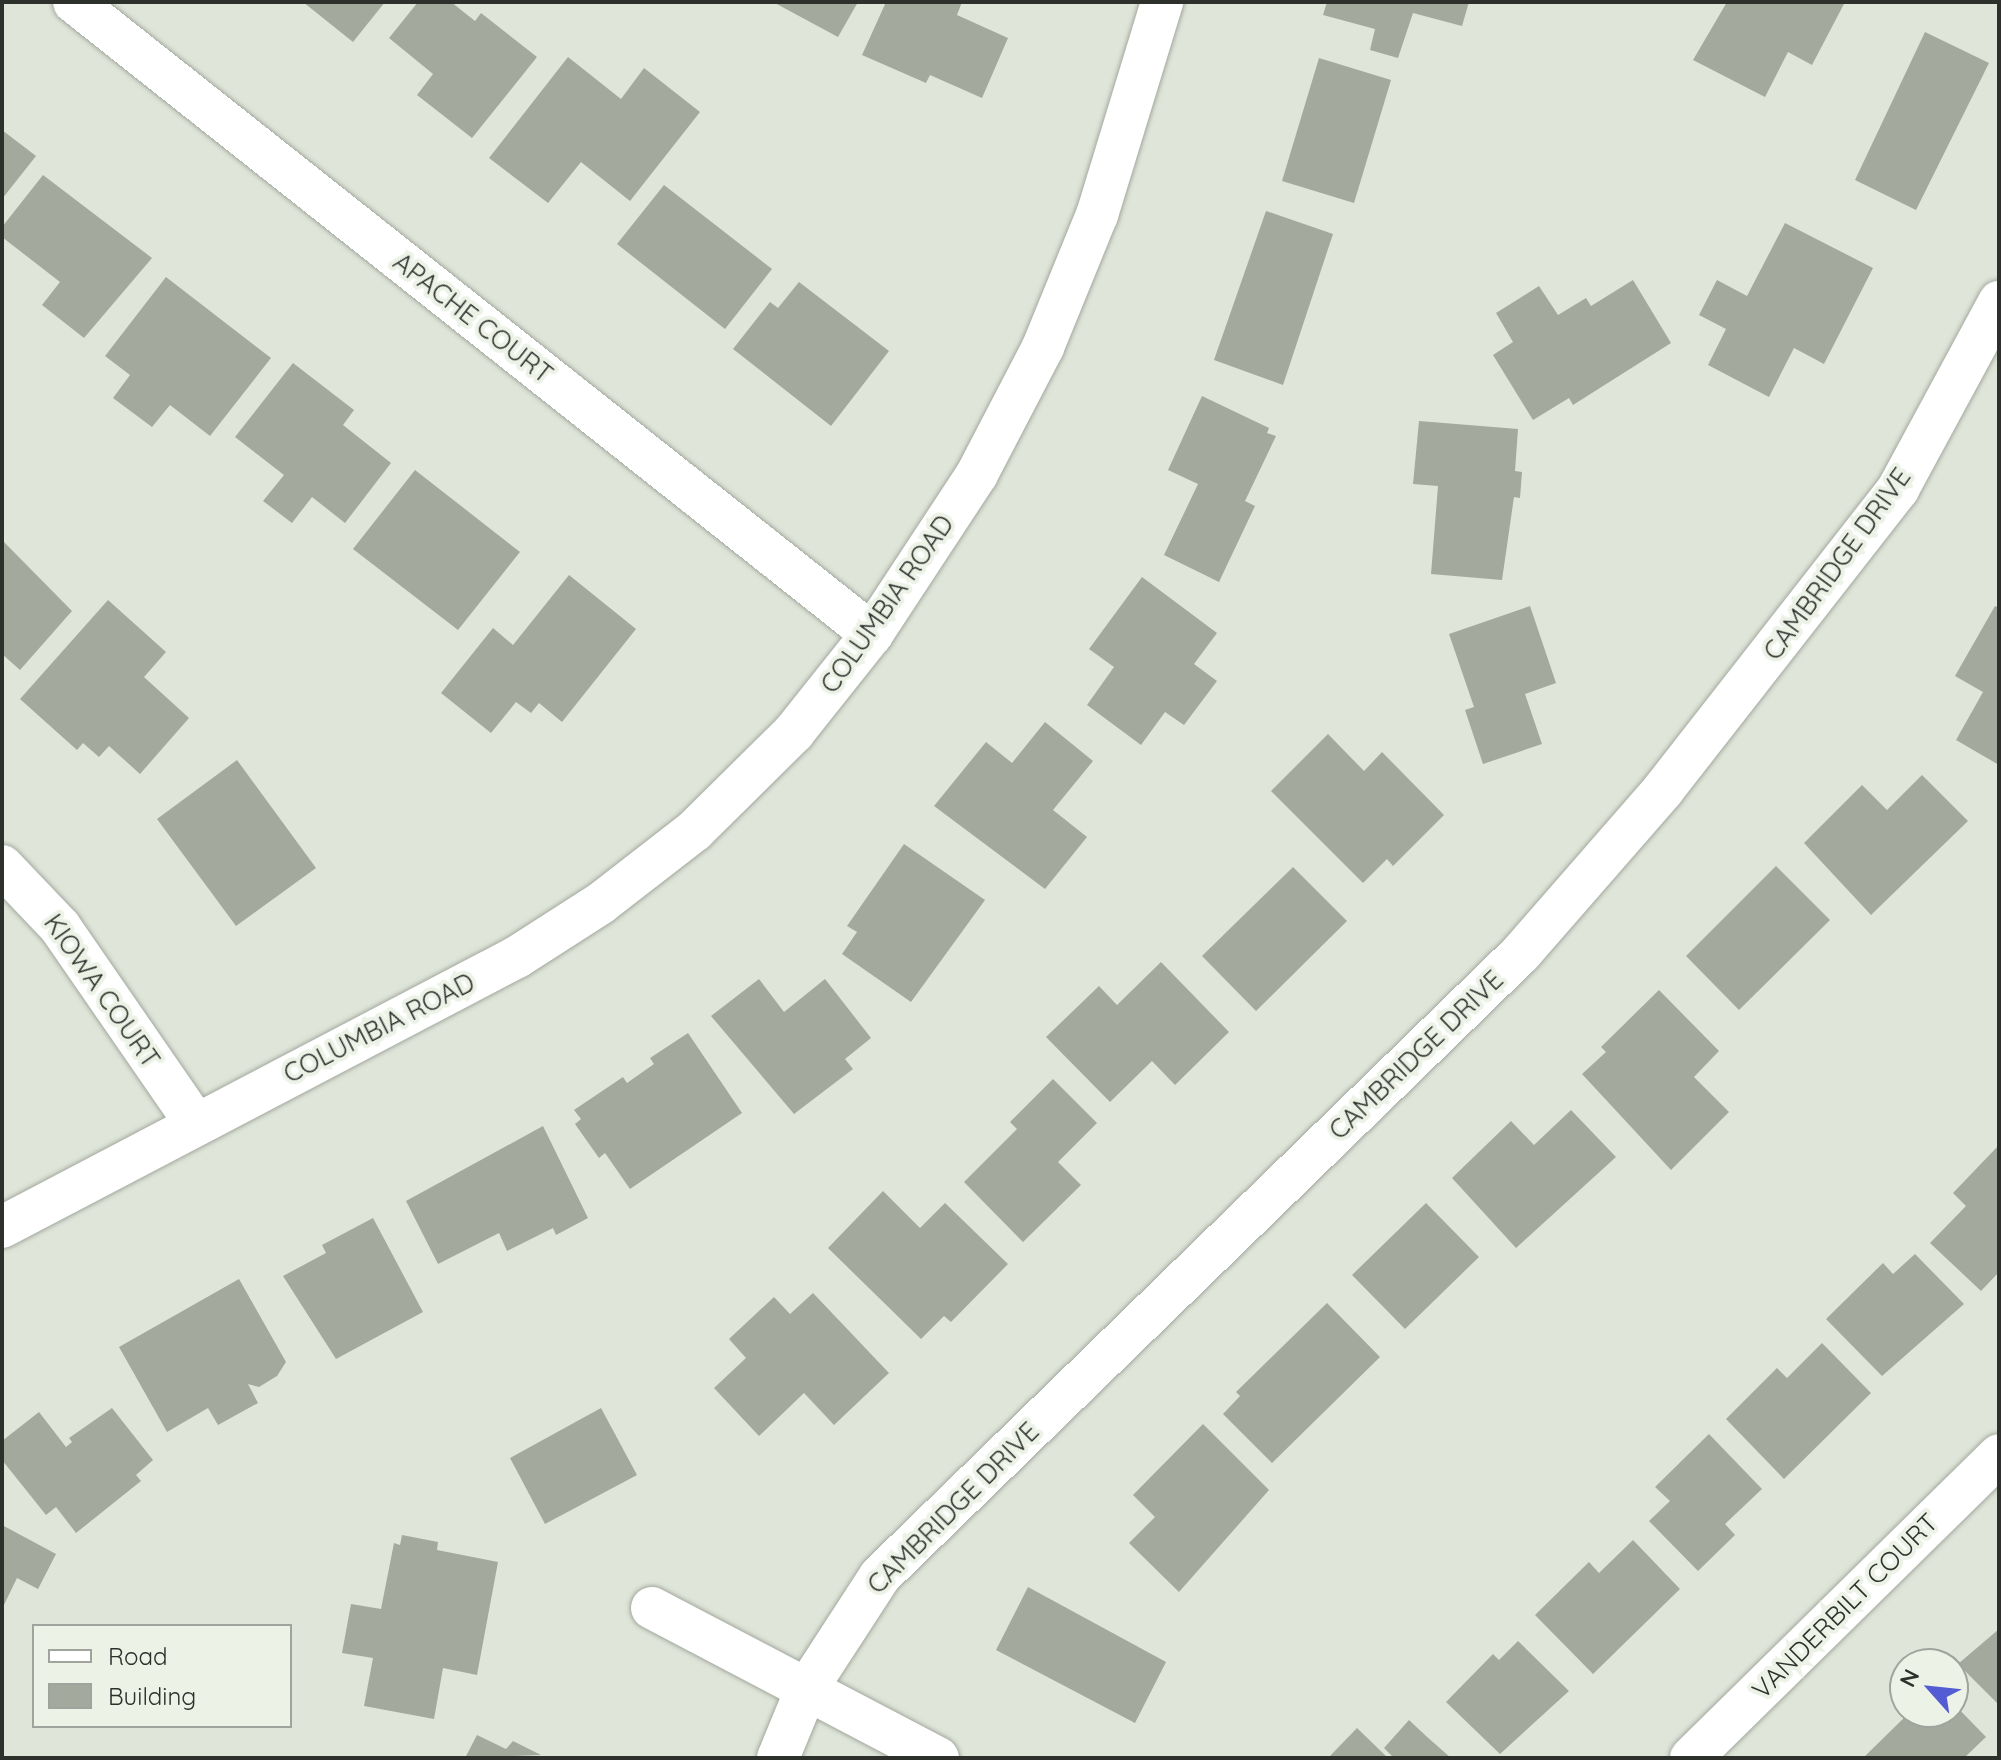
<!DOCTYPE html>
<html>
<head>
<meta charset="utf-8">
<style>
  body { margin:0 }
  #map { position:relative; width:2001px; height:1760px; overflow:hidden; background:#dfe5d9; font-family:Quicksand,sans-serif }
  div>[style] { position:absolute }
  .building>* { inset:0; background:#a4a99e }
  .roads { filter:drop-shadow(0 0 2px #a3a89e) drop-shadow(0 0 2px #a3a89e) }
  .minor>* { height:42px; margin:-21px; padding:0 21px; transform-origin:21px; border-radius:21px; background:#fff }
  span { translate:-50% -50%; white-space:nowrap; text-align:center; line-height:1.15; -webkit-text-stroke:8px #ecf2e6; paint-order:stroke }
  .street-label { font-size:26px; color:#2e302c }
  .frame { position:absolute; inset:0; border:4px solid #2e302c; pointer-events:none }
  .legend { position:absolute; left:32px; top:1624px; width:260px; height:104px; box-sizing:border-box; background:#ecf2e6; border:2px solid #a0a49c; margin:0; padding:10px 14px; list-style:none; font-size:24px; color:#2e302c }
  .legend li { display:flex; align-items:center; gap:16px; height:40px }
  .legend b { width:40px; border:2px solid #a0a49c }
  .north { position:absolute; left:1889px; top:1648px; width:80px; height:80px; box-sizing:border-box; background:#ecf2e6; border:2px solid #a0a49c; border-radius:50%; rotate:297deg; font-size:22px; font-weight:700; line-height:32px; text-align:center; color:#2e302c }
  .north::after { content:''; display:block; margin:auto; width:28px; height:36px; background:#535cd3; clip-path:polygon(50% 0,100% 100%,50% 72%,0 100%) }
</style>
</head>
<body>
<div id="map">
  <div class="building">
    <div style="clip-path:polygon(303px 2px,385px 2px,353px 42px)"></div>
    <div style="clip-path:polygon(418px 2px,451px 2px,475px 21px,481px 13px,537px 57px,472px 138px,417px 95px,433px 74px,389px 38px)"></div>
    <div style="clip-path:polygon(773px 2px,858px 2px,838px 37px)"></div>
    <div style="clip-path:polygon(886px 2px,962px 2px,957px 15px,1008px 38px,982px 98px,930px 75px,926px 83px,862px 55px)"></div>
    <div style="clip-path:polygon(1327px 2px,1469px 2px,1462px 26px,1413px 13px,1398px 58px,1370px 50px,1375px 29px,1323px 15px)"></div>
    <div style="clip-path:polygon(1727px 2px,1845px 2px,1812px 65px,1788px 52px,1765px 97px,1693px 60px)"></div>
    <div style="clip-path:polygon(1925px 32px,1989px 63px,1916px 210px,1855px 180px)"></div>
    <div style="clip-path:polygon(568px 57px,621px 99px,644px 68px,700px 112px,630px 201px,581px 162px,548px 203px,489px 158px)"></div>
    <div style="clip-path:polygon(1319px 58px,1391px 80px,1354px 203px,1282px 181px)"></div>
    <div style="clip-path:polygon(2px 130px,36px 156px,2px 199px)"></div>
    <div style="clip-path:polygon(43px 175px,152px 258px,84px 338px,42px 305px,60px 282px,2px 237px,2px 227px)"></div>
    <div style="clip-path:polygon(664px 185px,772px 269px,725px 329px,617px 244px)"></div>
    <div style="clip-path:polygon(1266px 211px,1333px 234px,1283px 385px,1214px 360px)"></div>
    <div style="clip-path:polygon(1785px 223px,1873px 268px,1824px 364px,1794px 348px,1769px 397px,1708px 365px,1726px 329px,1699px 315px,1717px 280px,1747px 296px)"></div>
    <div style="clip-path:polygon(166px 277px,271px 358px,210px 436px,170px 405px,152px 427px,113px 398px,130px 375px,105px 356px)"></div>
    <div style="clip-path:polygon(1633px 280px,1671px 343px,1573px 405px,1569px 398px,1533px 420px,1493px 355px,1513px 342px,1496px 313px,1539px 286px,1558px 315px,1586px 298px,1591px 306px)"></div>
    <div style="clip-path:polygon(799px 282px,889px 351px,831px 426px,733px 349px,770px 302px,778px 308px)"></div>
    <div style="clip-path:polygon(293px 363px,354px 410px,343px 425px,391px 463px,345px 523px,312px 497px,292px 523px,263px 501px,284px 475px,235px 437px)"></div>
    <div style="clip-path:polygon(1202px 396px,1269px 428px,1267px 433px,1276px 436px,1245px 501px,1255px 506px,1219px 582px,1164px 555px,1198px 484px,1168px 470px)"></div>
    <div style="clip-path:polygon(1419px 421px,1518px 429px,1515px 471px,1522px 472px,1520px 498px,1514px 497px,1502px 580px,1431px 574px,1438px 486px,1413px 484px)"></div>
    <div style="clip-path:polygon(415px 470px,520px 552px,458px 630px,353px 549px)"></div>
    <div style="clip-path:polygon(2px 540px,72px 611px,20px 670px,2px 654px)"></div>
    <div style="clip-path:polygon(569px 575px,636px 629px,562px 722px,539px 703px,531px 713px,516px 702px,491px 733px,441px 693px,493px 628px,513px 645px)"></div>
    <div style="clip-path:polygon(1142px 577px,1217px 633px,1194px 664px,1217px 681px,1184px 725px,1165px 712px,1141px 745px,1087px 705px,1114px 667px,1089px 649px)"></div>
    <div style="clip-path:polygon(108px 600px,166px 652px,144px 677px,189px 718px,140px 774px,109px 746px,99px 757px,83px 743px,77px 750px,20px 699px)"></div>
    <div style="clip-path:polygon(1530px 606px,1556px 683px,1525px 694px,1542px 744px,1483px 764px,1465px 710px,1474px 707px,1449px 634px)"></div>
    <div style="clip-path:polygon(1995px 606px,1999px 608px,1999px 765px,1956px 740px,1983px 692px,1955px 676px)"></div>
    <div style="clip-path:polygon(1045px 722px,1093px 761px,1053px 810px,1087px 837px,1045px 889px,934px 806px,986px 742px,1012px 763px)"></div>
    <div style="clip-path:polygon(1328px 734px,1364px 771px,1382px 752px,1444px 815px,1393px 866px,1387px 859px,1363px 883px,1271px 791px)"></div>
    <div style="clip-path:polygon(237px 760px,316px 868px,236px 926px,157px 819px)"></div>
    <div style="clip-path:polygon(1922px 775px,1968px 821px,1871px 915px,1804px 843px,1862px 785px,1887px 810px)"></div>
    <div style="clip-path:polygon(904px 844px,985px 900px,911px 1002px,842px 954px,857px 932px,847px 926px)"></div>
    <div style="clip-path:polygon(1776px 866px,1830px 920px,1739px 1010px,1686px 956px)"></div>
    <div style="clip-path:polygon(1293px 867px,1347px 921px,1256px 1011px,1202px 956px)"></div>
    <div style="clip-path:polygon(1161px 962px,1229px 1032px,1175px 1085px,1152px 1061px,1110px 1102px,1046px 1037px,1099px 986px,1117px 1005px)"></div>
    <div style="clip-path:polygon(759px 979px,784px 1012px,825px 979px,871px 1038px,845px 1059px,853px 1069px,794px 1114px,711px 1016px)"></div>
    <div style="clip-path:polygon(1659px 990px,1719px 1051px,1694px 1077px,1729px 1112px,1671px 1170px,1582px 1074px,1606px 1052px,1601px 1047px)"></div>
    <div style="clip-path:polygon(688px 1033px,742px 1113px,630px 1189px,605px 1153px,599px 1158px,575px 1124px,581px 1119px,574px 1110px,623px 1077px,627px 1083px,654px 1064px,650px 1058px)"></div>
    <div style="clip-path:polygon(1053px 1079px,1097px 1123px,1058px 1162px,1081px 1185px,1023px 1242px,964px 1182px,1017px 1129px,1010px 1122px)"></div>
    <div style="clip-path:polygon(1571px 1110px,1616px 1157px,1516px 1248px,1452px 1178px,1511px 1121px,1534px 1145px)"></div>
    <div style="clip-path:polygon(543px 1126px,588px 1218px,556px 1235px,553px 1228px,507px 1251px,499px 1233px,438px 1264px,406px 1201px)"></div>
    <div style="clip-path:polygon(1999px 1145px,1999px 1272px,1981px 1291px,1930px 1243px,1966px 1206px,1953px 1193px)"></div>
    <div style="clip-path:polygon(883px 1191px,920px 1228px,945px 1203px,1008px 1264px,951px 1322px,944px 1316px,921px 1339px,828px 1248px)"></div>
    <div style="clip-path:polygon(1426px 1203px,1479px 1257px,1405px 1329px,1352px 1275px)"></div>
    <div style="clip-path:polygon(373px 1218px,423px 1312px,336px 1359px,283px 1276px,326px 1253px,322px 1245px)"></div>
    <div style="clip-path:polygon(1915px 1254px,1964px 1304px,1882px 1376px,1826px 1319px,1883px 1263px,1893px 1274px)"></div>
    <div style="clip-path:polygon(239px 1279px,286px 1362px,277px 1376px,259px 1387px,248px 1384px,258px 1403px,218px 1425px,208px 1408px,167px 1432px,119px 1347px)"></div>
    <div style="clip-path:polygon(813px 1293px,889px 1373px,834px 1425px,804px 1393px,759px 1436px,714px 1388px,746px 1358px,729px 1339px,774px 1297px,790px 1314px)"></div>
    <div style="clip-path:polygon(1327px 1303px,1380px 1357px,1272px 1463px,1223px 1414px,1240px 1396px,1236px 1392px)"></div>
    <div style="clip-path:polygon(1822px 1343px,1871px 1393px,1784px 1479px,1726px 1419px,1777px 1368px,1787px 1378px)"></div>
    <div style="clip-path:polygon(112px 1408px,153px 1460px,136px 1475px,141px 1481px,76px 1533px,56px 1507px,46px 1515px,2px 1460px,2px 1441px,39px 1412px,66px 1447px,72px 1442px,69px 1438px)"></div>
    <div style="clip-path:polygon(601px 1408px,637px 1475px,545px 1524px,510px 1458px)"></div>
    <div style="clip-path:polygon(1203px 1424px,1269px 1490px,1179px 1592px,1129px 1543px,1155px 1517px,1133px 1495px)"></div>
    <div style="clip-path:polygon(1709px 1434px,1762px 1489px,1725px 1524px,1735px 1535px,1698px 1571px,1649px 1521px,1670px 1501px,1655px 1487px)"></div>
    <div style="clip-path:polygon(2px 1525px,56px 1554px,38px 1589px,17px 1578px,2px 1609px)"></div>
    <div style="clip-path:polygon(402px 1535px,438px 1542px,437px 1550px,498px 1562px,477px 1675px,443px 1668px,434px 1719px,364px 1706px,373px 1658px,342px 1653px,351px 1604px,381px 1609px,394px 1543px,400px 1545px)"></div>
    <div style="clip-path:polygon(1633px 1540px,1680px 1589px,1593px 1674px,1535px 1615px,1589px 1562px,1599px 1573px)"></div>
    <div style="clip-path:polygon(1028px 1587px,1166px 1662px,1135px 1723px,996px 1650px)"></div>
    <div style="clip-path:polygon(1999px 1629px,1999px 1705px,1958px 1664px)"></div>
    <div style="clip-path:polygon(1518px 1641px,1569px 1691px,1500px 1754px,1446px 1702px,1493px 1654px,1499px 1660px)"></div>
    <div style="clip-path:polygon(1953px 1703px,1986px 1737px,1964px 1758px,1863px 1758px,1910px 1712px,1953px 1712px)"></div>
    <div style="clip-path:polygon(1409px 1720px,1426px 1736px,1451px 1758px,1394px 1758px,1384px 1748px)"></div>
    <div style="clip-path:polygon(1357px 1728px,1388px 1758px,1328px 1758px)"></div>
    <div style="clip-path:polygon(477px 1735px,506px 1749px,513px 1741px,541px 1755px,465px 1758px)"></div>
  </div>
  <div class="roads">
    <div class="minor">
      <div style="left:74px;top:2px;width:1018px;rotate:38.38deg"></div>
      <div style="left:2px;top:866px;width:84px;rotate:46.4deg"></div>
      <div style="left:60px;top:927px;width:238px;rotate:55.4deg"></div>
      <div style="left:2px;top:1227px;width:581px;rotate:-27.67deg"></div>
      <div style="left:517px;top:957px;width:100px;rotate:-32.7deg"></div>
      <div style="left:601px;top:903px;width:119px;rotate:-37.8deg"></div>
      <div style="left:695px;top:830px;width:139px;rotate:-44.7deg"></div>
      <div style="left:794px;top:732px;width:125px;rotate:-51.5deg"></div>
      <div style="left:872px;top:634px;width:191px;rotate:-56.7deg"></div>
      <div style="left:977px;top:474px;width:143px;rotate:-62.5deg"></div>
      <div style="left:1043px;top:347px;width:143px;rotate:-67.8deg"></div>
      <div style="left:1097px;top:215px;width:223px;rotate:-73deg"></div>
      <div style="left:652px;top:1608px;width:323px;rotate:27.7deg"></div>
      <div style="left:778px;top:1758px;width:74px;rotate:-67.6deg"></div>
      <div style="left:806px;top:1690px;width:136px;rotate:-57deg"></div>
      <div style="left:880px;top:1576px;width:894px;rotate:-44.18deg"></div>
      <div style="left:1521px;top:953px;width:216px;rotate:-48.9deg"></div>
      <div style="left:1663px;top:790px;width:382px;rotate:-52deg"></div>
      <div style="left:1898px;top:489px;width:213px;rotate:-61.6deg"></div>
      <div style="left:1691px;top:1758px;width:432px;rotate:-44.5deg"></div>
    </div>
  </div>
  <div class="street-label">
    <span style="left:473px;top:318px;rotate:38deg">APACHE COURT</span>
    <span style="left:1837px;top:564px;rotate:-54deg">CAMBRIDGE DRIVE</span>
    <span style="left:887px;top:604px;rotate:-55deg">COLUMBIA ROAD</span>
    <span style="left:102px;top:991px;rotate:55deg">KIOWA COURT</span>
    <span style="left:379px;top:1028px;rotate:-27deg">COLUMBIA ROAD</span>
    <span style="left:1416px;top:1055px;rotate:-44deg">CAMBRIDGE DRIVE</span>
    <span style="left:953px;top:1508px;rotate:-45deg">CAMBRIDGE DRIVE</span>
    <span style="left:1845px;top:1606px;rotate:-45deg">VANDERBILT COURT</span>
  </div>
  <div class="frame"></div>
  <ul class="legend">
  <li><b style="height:10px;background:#fff"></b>Road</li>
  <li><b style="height:22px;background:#a4a99e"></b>Building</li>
  </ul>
  <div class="north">N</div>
</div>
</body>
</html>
